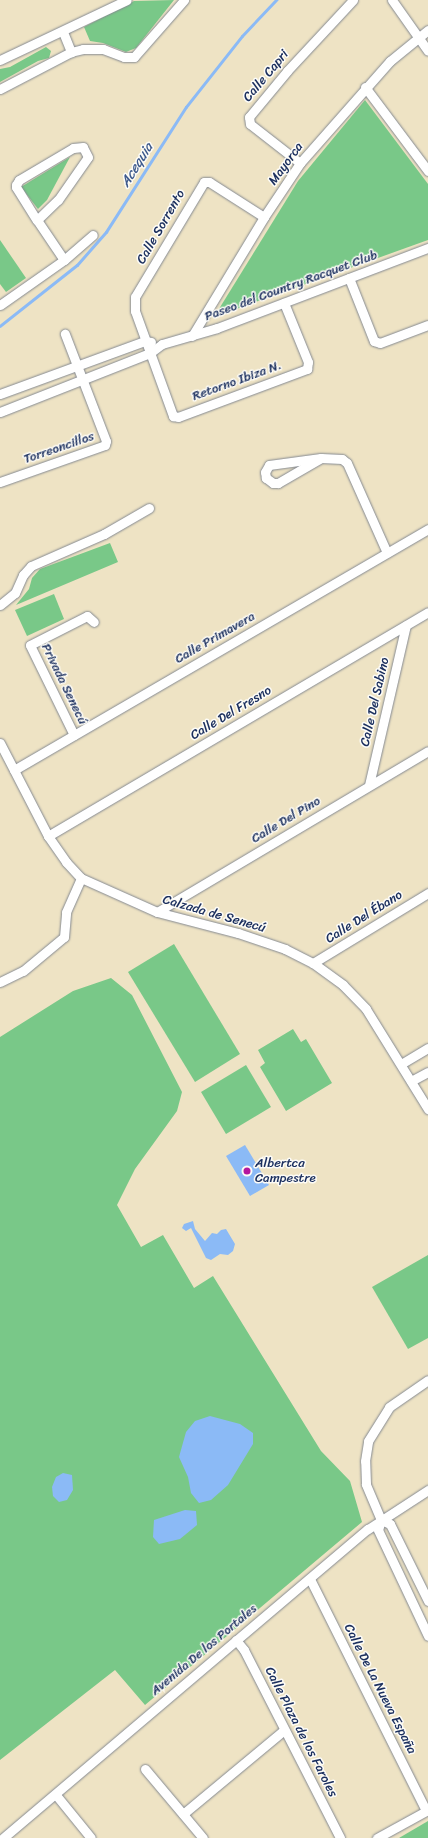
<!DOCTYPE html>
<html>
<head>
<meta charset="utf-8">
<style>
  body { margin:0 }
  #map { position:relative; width:428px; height:1838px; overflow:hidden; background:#eee3c4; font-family:Sriracha,sans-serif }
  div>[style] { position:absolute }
  .green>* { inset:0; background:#79c888 }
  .water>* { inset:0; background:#8bbaf6 }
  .stream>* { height:2.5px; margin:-1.25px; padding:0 1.25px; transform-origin:1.25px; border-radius:1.25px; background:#8bbaf6 }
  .roads { filter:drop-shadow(0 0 1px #848991) drop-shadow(0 0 1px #848991) }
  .minor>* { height:9px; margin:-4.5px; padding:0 4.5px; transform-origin:4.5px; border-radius:4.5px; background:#fff }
  .dots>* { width:11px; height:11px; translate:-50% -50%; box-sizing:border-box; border:2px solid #fdfcf7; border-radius:50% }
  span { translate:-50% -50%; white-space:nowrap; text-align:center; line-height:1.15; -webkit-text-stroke:3px #fdfcf7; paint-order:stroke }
  .street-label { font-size:13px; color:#1b2f5e }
  .poi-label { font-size:13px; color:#1b2f5e }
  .left { translate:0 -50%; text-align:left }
  .water-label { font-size:14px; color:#3d598c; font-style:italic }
</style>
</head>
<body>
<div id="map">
  <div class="green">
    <div style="clip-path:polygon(174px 0,136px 48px,126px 52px,103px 43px,90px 41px,84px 27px,134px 1px)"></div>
    <div style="clip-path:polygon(46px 47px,51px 51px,49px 58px,38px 61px,0 82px,0 69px,10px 67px)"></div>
    <div style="clip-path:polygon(365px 100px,428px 184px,428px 240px,214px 317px,298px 181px)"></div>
    <div style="clip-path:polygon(70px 157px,47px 200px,38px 209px,21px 187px)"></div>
    <div style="clip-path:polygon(0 240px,26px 278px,6px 292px,0 284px)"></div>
    <div style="clip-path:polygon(110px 543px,118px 562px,16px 605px,29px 589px,32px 578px,40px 569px)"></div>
    <div style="clip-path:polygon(54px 594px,64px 619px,27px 636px,15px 610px)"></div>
    <div style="clip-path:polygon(174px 944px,240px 1054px,195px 1082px,128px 972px)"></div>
    <div style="clip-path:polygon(111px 978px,132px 995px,182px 1092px,177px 1111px,135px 1169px,117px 1205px,141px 1247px,163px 1235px,194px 1288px,213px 1276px,321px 1451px,350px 1481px,362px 1522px,145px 1705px,115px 1670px,0 1760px,0 1037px,73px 991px)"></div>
    <div style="clip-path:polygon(293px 1029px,301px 1042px,306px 1039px,332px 1083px,286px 1111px,260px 1067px,265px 1063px,258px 1050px)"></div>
    <div style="clip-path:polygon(246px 1065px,271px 1107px,226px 1134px,201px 1092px)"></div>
    <div style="clip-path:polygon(428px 1255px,428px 1338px,408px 1349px,372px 1287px)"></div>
    <div style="clip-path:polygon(428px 1821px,428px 1838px,399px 1838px)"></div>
  </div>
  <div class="water">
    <div style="clip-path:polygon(245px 1145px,269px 1185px,250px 1196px,226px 1156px)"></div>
    <div style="clip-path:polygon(193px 1221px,195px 1229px,205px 1241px,212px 1233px,217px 1234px,221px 1230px,226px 1229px,235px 1244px,233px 1251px,228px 1255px,220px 1254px,211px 1260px,206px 1258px,191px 1228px,186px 1231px,182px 1228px,184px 1224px)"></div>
    <div style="clip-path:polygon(210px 1416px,240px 1424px,253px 1433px,253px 1444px,228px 1485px,211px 1500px,199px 1503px,191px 1493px,188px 1477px,179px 1457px,186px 1432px,195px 1421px)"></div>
    <div style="clip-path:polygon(63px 1473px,72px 1475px,73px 1490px,67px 1500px,59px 1502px,53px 1496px,52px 1487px,56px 1477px)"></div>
    <div style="clip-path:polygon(185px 1510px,196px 1511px,197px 1525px,180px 1539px,159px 1544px,153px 1537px,154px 1520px)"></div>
  </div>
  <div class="stream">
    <div style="left:0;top:326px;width:98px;rotate:-38.4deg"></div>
    <div style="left:77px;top:265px;width:44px;rotate:-48.7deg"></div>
    <div style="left:106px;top:232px;width:148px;rotate:-57.4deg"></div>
    <div style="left:186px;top:107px;width:90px;rotate:-51.7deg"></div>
    <div style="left:242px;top:36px;width:50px;rotate:-46.6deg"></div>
  </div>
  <div class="roads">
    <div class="minor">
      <div style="left:392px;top:0;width:62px;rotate:54.8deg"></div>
      <div style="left:63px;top:32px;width:22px;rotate:68deg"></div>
      <div style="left:0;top:60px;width:140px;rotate:-25.3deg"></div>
      <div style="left:365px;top:87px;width:105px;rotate:53.1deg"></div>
      <div style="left:0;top:89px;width:80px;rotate:-27.5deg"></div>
      <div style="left:71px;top:52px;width:12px;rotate:-14deg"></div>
      <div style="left:83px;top:49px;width:20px"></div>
      <div style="left:103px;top:49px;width:22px;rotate:21deg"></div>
      <div style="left:124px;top:57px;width:10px"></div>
      <div style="left:134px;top:57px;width:76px;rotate:-48.7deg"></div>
      <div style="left:300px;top:163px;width:63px;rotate:-142deg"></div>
      <div style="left:250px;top:124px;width:7px;rotate:-98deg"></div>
      <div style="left:249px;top:117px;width:60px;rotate:-50.4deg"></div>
      <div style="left:287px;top:71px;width:97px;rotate:-47.1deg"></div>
      <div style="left:264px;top:217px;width:65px;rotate:-147.5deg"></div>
      <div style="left:209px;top:182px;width:5px;rotate:180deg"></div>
      <div style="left:204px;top:182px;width:134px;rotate:121deg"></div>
      <div style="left:135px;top:297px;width:14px;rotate:90deg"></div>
      <div style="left:135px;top:311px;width:112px;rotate:70.1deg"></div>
      <div style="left:173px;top:416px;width:5px;rotate:11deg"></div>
      <div style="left:178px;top:417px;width:138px;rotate:-20.4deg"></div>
      <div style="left:307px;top:369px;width:7px;rotate:-82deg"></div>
      <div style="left:308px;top:362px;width:64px;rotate:-112.1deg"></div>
      <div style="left:37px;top:220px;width:29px;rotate:-44deg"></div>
      <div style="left:58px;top:200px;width:52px;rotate:-55.1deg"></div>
      <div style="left:88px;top:157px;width:11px;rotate:-117deg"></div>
      <div style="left:83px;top:147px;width:10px;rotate:174deg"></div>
      <div style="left:73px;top:148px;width:63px;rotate:149.3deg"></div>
      <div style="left:19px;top:180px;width:6px;rotate:121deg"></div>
      <div style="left:16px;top:185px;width:2px;rotate:90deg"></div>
      <div style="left:16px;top:187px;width:39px;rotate:58deg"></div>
      <div style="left:37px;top:220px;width:48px;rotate:56deg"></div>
      <div style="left:349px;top:278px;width:68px;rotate:68.4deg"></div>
      <div style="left:374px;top:341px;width:6px;rotate:18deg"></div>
      <div style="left:380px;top:343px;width:51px;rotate:-20.6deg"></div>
      <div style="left:0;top:305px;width:78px;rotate:-35.1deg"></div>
      <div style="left:64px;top:260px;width:38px;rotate:-41deg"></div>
      <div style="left:192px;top:336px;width:139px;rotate:-58.8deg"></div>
      <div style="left:264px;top:217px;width:65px;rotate:-56.3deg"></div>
      <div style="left:300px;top:163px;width:136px;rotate:-48.6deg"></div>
      <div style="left:390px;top:61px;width:49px;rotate:-39.2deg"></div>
      <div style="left:0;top:394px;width:154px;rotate:-20.1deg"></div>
      <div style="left:145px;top:341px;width:6px;rotate:9deg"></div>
      <div style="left:0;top:412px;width:161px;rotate:-21.5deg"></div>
      <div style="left:150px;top:353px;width:15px;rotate:-37deg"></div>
      <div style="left:162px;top:344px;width:57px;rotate:-16.2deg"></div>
      <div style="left:217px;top:328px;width:226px;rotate:-20.8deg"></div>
      <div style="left:321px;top:458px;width:50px;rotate:149.8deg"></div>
      <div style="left:278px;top:483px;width:5px;rotate:180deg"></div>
      <div style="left:273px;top:483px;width:9px;rotate:-144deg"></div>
      <div style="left:266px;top:478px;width:6px;rotate:-99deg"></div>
      <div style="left:265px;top:472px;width:8px;rotate:-60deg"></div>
      <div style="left:269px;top:465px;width:52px;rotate:-7.7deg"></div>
      <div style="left:321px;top:458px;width:21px;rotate:3deg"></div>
      <div style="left:342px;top:459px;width:6px;rotate:39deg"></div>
      <div style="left:347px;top:463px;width:98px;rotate:66deg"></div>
      <div style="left:0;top:482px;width:111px;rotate:-19.4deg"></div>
      <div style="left:105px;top:445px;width:4px;rotate:-76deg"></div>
      <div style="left:106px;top:441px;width:115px;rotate:-111deg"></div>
      <div style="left:0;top:605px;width:19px;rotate:-39deg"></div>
      <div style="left:15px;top:593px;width:20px;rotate:-66deg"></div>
      <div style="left:23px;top:575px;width:12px;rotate:-48deg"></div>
      <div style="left:31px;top:566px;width:80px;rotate:-23.7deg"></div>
      <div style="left:104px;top:534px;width:52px;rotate:-30deg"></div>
      <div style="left:74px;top:735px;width:100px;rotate:-116.1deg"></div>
      <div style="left:30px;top:645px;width:64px;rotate:-27deg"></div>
      <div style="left:87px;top:616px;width:9px;rotate:41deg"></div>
      <div style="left:0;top:743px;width:105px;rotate:62.7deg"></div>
      <div style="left:48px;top:836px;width:32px;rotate:55deg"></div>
      <div style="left:66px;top:862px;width:22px;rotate:47deg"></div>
      <div style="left:81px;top:878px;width:83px;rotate:24.1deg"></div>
      <div style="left:157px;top:912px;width:84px;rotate:14.5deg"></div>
      <div style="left:238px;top:933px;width:50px;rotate:18.8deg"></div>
      <div style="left:285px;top:949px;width:31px;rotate:27deg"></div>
      <div style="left:313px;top:963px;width:37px;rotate:36deg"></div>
      <div style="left:343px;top:985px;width:33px;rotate:46deg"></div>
      <div style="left:366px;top:1009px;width:118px;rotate:58.2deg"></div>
      <div style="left:14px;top:770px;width:479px;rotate:-30.2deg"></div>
      <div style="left:369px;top:785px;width:164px;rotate:-77deg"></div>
      <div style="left:48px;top:836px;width:441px;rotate:-30.5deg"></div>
      <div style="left:157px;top:912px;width:315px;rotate:-30.7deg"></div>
      <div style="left:313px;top:963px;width:135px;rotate:-31.3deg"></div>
      <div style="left:0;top:982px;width:25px;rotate:-26deg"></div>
      <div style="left:23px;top:971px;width:53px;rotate:-39.7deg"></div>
      <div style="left:64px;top:937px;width:25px;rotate:-85deg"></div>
      <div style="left:66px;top:912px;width:37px;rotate:-66deg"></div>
      <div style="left:401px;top:1064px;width:31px;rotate:-31deg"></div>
      <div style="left:411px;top:1081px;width:19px;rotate:-28deg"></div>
      <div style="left:381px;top:1520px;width:39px;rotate:-113deg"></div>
      <div style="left:366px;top:1484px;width:23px;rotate:-92deg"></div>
      <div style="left:365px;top:1461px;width:20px;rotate:-81deg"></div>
      <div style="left:368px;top:1441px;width:40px;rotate:-58deg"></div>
      <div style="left:389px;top:1407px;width:47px;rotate:-34.7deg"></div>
      <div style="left:381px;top:1520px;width:10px;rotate:107deg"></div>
      <div style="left:378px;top:1530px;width:117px;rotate:64.7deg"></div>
      <div style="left:381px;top:1520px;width:10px;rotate:24deg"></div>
      <div style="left:390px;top:1524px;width:86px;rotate:63.7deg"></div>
      <div style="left:310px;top:1579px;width:259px;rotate:63.4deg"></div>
      <div style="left:236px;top:1640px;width:13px;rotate:51deg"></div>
      <div style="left:244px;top:1650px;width:211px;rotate:62.9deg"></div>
      <div style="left:145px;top:1769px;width:90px;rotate:50deg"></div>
      <div style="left:56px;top:1795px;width:55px;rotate:50.9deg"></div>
      <div style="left:183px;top:1814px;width:131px;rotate:-39.7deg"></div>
      <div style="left:3px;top:1838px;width:478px;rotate:-40.3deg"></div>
      <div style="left:368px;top:1529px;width:72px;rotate:-33deg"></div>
      <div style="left:377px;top:1838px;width:58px;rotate:-28.8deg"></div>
    </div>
  </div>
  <div class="dots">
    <div style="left:247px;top:1171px;background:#b5179e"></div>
  </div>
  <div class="street-label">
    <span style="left:266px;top:76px;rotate:-50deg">Calle Capri</span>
    <span style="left:286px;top:164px;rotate:-54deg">Mayorca</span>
    <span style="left:161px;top:227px;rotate:-60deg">Calle Sorrento</span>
    <span style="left:291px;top:286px;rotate:-20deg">Paseo del Country Racquet Club</span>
    <span style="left:237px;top:381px;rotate:-20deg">Retorno Ibiza N.</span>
    <span style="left:59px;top:448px;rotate:-19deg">Torreoncillos</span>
    <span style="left:215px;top:638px;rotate:-30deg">Calle Primavera</span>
    <span style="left:64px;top:684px;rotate:64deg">Privada Senecú</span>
    <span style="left:375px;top:702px;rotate:-77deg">Calle Del Sabino</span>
    <span style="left:231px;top:713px;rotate:-31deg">Calle Del Fresno</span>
    <span style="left:286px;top:820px;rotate:-31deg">Calle Del Pino</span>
    <span style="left:214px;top:914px;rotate:16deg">Calzada de Senecú</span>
    <span style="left:364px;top:917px;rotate:-32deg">Calle Del Ébano</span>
    <span style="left:204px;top:1650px;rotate:-40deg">Avenida De los Portales</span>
    <span style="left:380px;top:1689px;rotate:63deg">Calle De La Nueva España</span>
    <span style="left:301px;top:1732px;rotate:63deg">Calle Plaza de los Faroles</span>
  </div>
  <div class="poi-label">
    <span class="left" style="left:255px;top:1171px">Albertca<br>Campestre</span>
  </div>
  <div class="water-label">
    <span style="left:137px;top:165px;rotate:-58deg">Acequia</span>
  </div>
</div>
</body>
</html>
